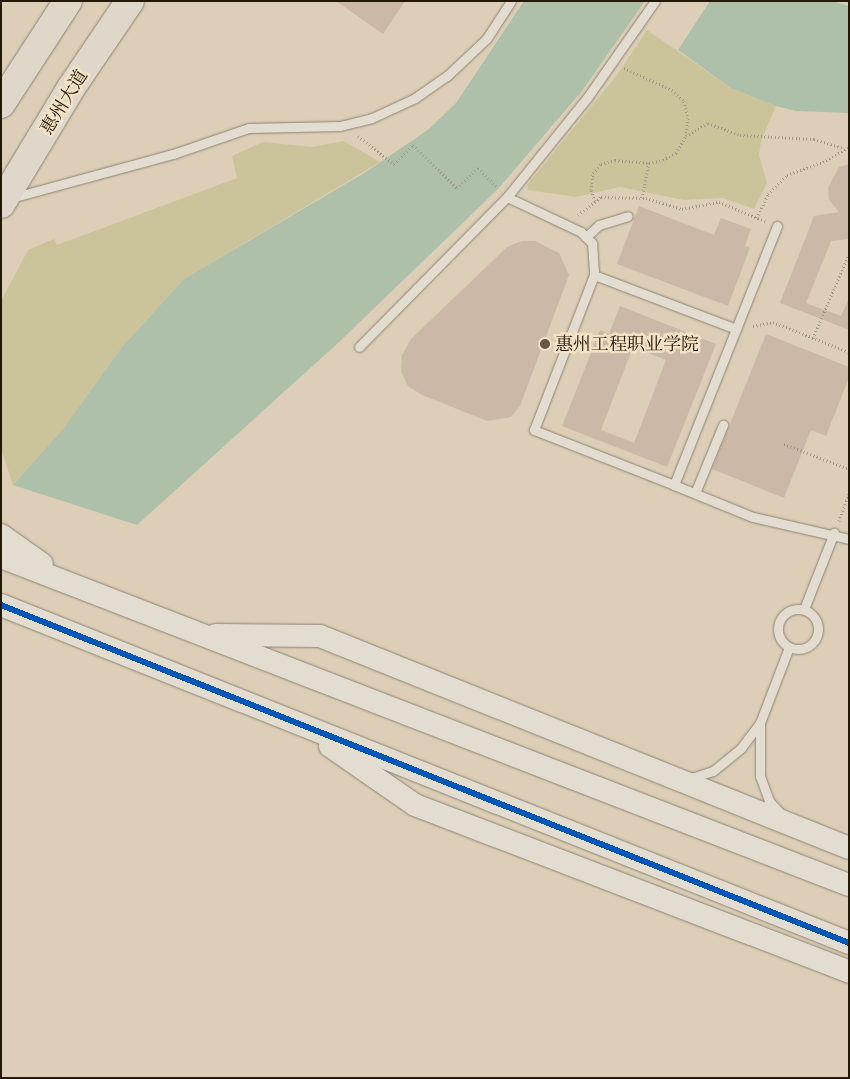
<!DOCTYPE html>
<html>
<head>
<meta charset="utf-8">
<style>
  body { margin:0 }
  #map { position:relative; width:850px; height:1079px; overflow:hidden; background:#ddcfb7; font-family:"Gentium Book Plus","Noto Serif SC",serif }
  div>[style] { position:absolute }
  .green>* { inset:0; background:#cbc49b }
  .water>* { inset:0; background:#aebfaa }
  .building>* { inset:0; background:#cbb8a6 }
  .path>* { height:3px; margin-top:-1.5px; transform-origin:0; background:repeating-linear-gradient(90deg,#9f988d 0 1px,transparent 0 3.5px) }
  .roads { filter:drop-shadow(0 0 1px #8c8373) drop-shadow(0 0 1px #8c8373) }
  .service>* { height:9px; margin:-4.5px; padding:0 4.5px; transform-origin:4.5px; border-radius:4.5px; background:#e3dcd0 }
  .service>.ring { margin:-4.5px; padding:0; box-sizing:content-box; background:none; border:9px solid #e3dcd0; border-radius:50% }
  .tertiary>* { height:22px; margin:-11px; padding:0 11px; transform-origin:11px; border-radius:11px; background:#e3dcd0 }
  .trunk>* { height:28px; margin:-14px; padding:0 14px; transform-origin:14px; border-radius:14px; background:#dfd7c9 }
  .cycleway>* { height:6px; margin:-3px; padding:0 3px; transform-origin:3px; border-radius:3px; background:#0057b8 }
  .dots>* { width:14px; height:14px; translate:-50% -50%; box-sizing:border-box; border:2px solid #f3e2c6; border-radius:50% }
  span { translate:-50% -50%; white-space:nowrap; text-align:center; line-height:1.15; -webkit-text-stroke:5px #f3e2c6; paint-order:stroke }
  .street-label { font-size:18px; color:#241807 }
  .poi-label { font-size:18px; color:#241807 }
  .left { translate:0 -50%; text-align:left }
  .frame { position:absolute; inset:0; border:2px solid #241807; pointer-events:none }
</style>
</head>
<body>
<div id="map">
  <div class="green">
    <div style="clip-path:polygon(647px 30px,731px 88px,776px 106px,761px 141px,759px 155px,767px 183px,754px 209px,723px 198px,684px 200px,620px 187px,576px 197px,527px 190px,528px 184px,617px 75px)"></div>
    <div style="clip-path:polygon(344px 141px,380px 162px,184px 279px,122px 347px,63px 429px,13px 485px,1px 449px,1px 301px,28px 250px,54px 239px,57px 245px,237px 178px,232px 156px,263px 142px,312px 147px)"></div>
  </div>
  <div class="water">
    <div style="clip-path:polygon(524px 1px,645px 1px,582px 91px,498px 189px,338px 343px,137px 525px,13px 485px,63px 429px,122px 347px,184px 279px,366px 172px,429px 129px,456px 103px)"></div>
    <div style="clip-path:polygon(710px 1px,833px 1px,849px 6px,849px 113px,796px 111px,776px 106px,731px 88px,678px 50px)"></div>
  </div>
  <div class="building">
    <div style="clip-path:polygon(336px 1px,405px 1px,383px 34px)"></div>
    <div style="clip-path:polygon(849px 164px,849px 239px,831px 241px,806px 303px,841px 316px,849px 298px,849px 330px,780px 303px,814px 216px,839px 212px,829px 200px,828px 188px,839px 167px)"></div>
    <div style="clip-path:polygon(639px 206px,714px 235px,721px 218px,751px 229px,745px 246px,750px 248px,728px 306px,617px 264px)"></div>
    <div style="clip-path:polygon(522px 241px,535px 241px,559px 253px,569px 275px,520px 406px,511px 417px,487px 421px,422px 395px,408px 386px,401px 371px,402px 355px,411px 339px,507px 247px)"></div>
    <div style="clip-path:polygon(evenodd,620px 306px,716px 344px,667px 467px,562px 426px,600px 330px,609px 334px,620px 306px,633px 347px,666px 360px,634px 443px,601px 430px,633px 347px)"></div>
    <div style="clip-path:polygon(766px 334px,849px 367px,849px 378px,826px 436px,811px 430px,784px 498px,712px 469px)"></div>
  </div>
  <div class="path">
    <div style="left:624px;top:68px;width:53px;rotate:24.6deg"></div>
    <div style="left:672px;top:90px;width:16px;rotate:43deg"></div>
    <div style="left:684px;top:101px;width:17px;rotate:77deg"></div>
    <div style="left:688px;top:118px;width:17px;rotate:97deg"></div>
    <div style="left:358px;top:136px;width:46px;rotate:37.9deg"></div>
    <div style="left:394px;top:164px;width:27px;rotate:-45deg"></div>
    <div style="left:413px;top:145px;width:62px;rotate:44.3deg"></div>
    <div style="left:457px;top:188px;width:29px;rotate:-44deg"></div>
    <div style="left:478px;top:168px;width:28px;rotate:45deg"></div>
    <div style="left:642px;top:198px;width:36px;rotate:-79deg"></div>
    <div style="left:595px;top:201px;width:12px;rotate:-110deg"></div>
    <div style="left:591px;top:190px;width:17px;rotate:-83deg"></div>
    <div style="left:593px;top:173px;width:12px;rotate:-48deg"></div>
    <div style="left:601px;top:164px;width:15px;rotate:-16deg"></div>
    <div style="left:615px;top:160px;width:34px;rotate:5deg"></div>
    <div style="left:649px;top:163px;width:14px;rotate:-12deg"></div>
    <div style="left:663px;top:160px;width:15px;rotate:-28deg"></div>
    <div style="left:676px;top:153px;width:20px;rotate:-60deg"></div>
    <div style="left:686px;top:136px;width:26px;rotate:-31deg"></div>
    <div style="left:708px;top:123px;width:34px;rotate:21deg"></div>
    <div style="left:740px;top:135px;width:74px;rotate:3.1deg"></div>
    <div style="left:814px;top:139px;width:31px;rotate:17deg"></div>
    <div style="left:578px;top:215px;width:29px;rotate:-38deg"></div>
    <div style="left:601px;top:197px;width:45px;rotate:1.3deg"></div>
    <div style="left:646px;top:198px;width:38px;rotate:17deg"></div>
    <div style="left:682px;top:209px;width:38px;rotate:-11deg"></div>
    <div style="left:719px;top:202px;width:50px;rotate:22.4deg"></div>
    <div style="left:757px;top:218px;width:26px;rotate:-65deg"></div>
    <div style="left:768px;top:194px;width:27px;rotate:-45deg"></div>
    <div style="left:787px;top:175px;width:38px;rotate:-20deg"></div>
    <div style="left:823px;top:162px;width:30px;rotate:-30deg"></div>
    <div style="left:753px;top:326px;width:20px;rotate:-11deg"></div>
    <div style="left:773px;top:322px;width:82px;rotate:21.5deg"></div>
    <div style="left:813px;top:338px;width:91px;rotate:-66.8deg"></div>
    <div style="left:784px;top:444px;width:70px;rotate:21deg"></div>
    <div style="left:839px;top:521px;width:29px;rotate:-70deg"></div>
  </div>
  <div class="roads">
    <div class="service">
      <div style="left:507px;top:197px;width:82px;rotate:25.3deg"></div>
      <div style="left:581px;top:232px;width:16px;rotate:45deg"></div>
      <div style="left:592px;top:243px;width:32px;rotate:86deg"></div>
      <div style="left:594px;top:275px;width:166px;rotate:111.2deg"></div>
      <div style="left:534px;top:430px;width:150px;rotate:21.4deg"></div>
      <div style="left:11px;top:198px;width:168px;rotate:-15.2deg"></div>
      <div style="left:173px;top:154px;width:80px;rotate:-18.9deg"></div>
      <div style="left:249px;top:128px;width:91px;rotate:-1.3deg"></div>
      <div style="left:340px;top:126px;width:33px;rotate:-14deg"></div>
      <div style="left:372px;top:118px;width:47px;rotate:-24.9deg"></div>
      <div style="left:415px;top:98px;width:39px;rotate:-35deg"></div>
      <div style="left:447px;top:76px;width:55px;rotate:-43.5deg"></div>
      <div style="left:487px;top:38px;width:44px;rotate:-57deg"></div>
      <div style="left:777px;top:226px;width:279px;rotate:111.7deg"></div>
      <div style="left:674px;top:485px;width:85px;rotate:22.1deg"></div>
      <div style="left:753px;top:517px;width:98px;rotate:12.9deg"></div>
      <div style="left:586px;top:237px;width:18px;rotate:-43deg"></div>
      <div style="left:599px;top:225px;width:30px;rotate:-17deg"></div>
      <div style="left:594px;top:275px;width:152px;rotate:20.8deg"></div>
      <div style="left:359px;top:347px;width:211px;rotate:-45.4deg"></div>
      <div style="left:507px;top:197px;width:127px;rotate:-51.1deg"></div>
      <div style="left:587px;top:98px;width:118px;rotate:-55deg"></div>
      <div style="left:695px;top:493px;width:74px;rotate:-67.6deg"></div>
      <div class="ring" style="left:778px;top:609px;width:31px;height:31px"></div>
      <div style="left:804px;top:609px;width:82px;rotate:-68.5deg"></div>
      <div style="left:760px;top:723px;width:53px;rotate:90deg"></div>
      <div style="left:760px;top:776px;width:27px;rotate:70deg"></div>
      <div style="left:769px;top:801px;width:18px;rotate:47deg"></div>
      <div style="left:688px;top:779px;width:26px;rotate:-18deg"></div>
      <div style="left:713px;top:771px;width:36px;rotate:-39deg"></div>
      <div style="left:741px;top:748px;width:31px;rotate:-53deg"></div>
      <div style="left:760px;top:723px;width:81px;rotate:-69.1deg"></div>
    </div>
    <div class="tertiary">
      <div style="left:1px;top:535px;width:50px;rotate:35.3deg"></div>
      <div style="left:1px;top:557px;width:909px;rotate:21.15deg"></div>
      <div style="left:1px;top:605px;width:913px;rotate:21.73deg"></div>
      <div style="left:216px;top:635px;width:104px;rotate:0.6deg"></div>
      <div style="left:320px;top:636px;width:570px;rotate:21.84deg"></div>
      <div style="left:330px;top:746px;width:103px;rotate:34.8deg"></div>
      <div style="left:415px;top:805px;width:465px;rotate:21deg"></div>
    </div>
    <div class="trunk">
      <div style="left:1px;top:104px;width:123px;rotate:-57deg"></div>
      <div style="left:1px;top:204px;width:135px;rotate:-58.9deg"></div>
      <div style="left:71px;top:88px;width:105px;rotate:-55.9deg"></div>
    </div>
  </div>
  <div class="cycleway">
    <div style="left:1px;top:605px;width:913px;rotate:21.73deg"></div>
  </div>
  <div class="dots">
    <div style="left:545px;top:344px;background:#655845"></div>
  </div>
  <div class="street-label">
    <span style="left:64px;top:102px;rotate:-58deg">惠州大道</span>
  </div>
  <div class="poi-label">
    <span class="left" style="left:555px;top:344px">惠州工程职业学院</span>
  </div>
  <div class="frame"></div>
</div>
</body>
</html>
